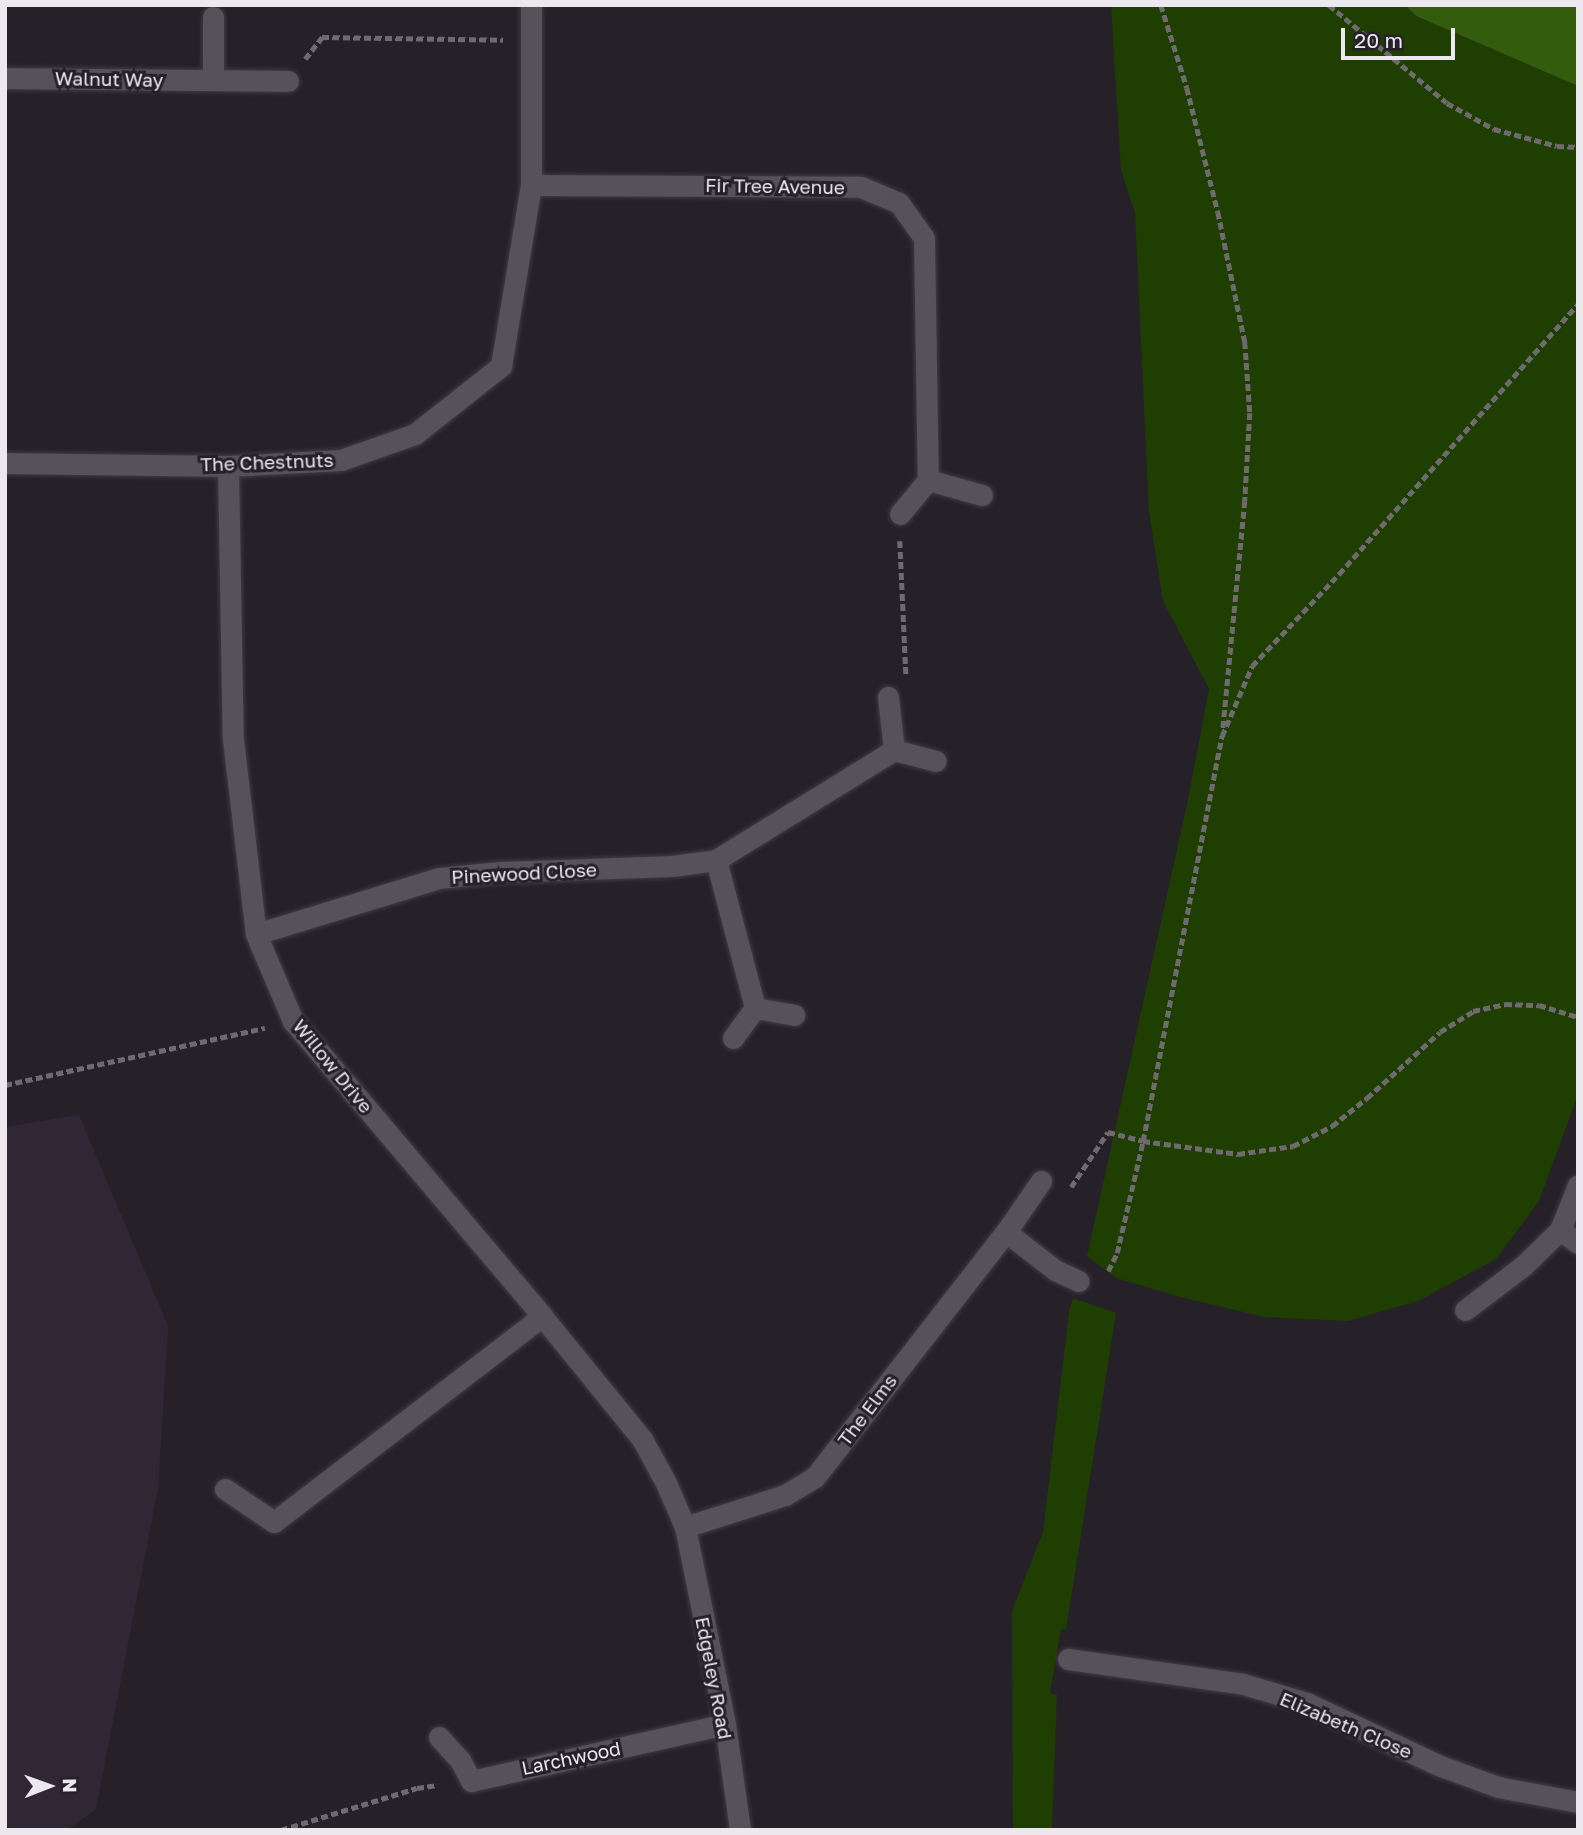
<!DOCTYPE html>
<html>
<head>
<meta charset="utf-8">
<style>
  body { margin:0 }
  #map { position:relative; width:1583px; height:1835px; overflow:hidden; background:#262128; font-family:"Golos Text",sans-serif }
  div>[style] { position:absolute }
  .built>* { inset:0; background:#302734 }
  .green>* { inset:0; background:#1f3e01 }
  .forest>* { inset:0; background:#335d0d }
  .path>* { height:4.5px; margin-top:-2.25px; transform-origin:0; background:repeating-linear-gradient(90deg,#6f6a70 0 7px,transparent 0 10.5px) }
  .roads { filter:drop-shadow(0 0 2px #403b41) drop-shadow(0 0 2px #403b41) }
  .street>* { height:21px; margin:-10.5px; padding:0 10.5px; transform-origin:10.5px; border-radius:10.5px; background:#575159 }
  span { translate:-50% -50%; white-space:nowrap; text-align:center; line-height:1.15; -webkit-text-stroke:6px #262128; paint-order:stroke }
  .street-label { font-size:19px; color:#ece8ed }
  .frame { position:absolute; inset:0; border:7px solid #ece8ed; pointer-events:none }
  .north { position:absolute; left:14px; top:1751px; width:70px; height:70px; -webkit-text-stroke:5px #262128; paint-order:stroke; rotate:89deg; font-size:19px; font-weight:700; line-height:28px; text-align:center; color:#ece8ed }
  .north::after { content:''; display:block; margin:auto; width:24px; height:32px; background:#ece8ed; clip-path:polygon(50% 0,100% 100%,50% 72%,0 100%) }
  .scale { position:absolute; left:1341px; top:28px; width:114px; height:32px; box-sizing:border-box; border:4px solid #ece8ed; border-top:0; padding-left:9px; font-size:21px; line-height:24px; white-space:nowrap; color:#ece8ed; -webkit-text-stroke:5px #262128; paint-order:stroke }
</style>
</head>
<body>
<div id="map">
  <div class="built">
    <div style="clip-path:polygon(79px 1115px,168px 1326px,158px 1489px,96px 1809px,67px 1830px,5px 1830px,5px 1127px)"></div>
  </div>
  <div class="green">
    <div style="clip-path:polygon(1111px 5px,1405px 5px,1416px 16px,1578px 86px,1578px 1095px,1539px 1201px,1496px 1259px,1418px 1301px,1348px 1321px,1264px 1317px,1180px 1297px,1116px 1278px,1087px 1256px,1188px 800px,1209px 689px,1163px 601px,1149px 512px,1135px 213px,1121px 170px)"></div>
    <div style="clip-path:polygon(1073px 1298px,1116px 1313px,1066px 1630px,1061px 1629px,1050px 1693px,1057px 1695px,1052px 1830px,1013px 1830px,1012px 1611px,1043px 1532px,1069px 1312px)"></div>
  </div>
  <div class="forest">
    <div style="clip-path:polygon(1405px 5px,1578px 5px,1578px 86px,1416px 16px)"></div>
  </div>
  <div class="path">
    <div style="left:1161px;top:5px;width:87px;rotate:72.6deg"></div>
    <div style="left:1187px;top:88px;width:128px;rotate:76deg"></div>
    <div style="left:1218px;top:212px;width:133px;rotate:78.3deg"></div>
    <div style="left:1245px;top:342px;width:71px;rotate:86deg"></div>
    <div style="left:1250px;top:413px;width:88px;rotate:93.3deg"></div>
    <div style="left:1245px;top:501px;width:231px;rotate:95.5deg"></div>
    <div style="left:1329px;top:5px;width:153px;rotate:39.7deg"></div>
    <div style="left:1447px;top:103px;width:54px;rotate:29deg"></div>
    <div style="left:1494px;top:129px;width:65px;rotate:15.1deg"></div>
    <div style="left:1557px;top:146px;width:21px;rotate:3deg"></div>
    <div style="left:305px;top:59px;width:28px;rotate:-52deg"></div>
    <div style="left:322px;top:37px;width:181px;rotate:0.9deg"></div>
    <div style="left:900px;top:541px;width:134px;rotate:87.4deg"></div>
    <div style="left:5px;top:1085px;width:266px;rotate:-12.4deg"></div>
    <div style="left:1071px;top:1187px;width:66px;rotate:-56.1deg"></div>
    <div style="left:1108px;top:1132px;width:36px;rotate:14deg"></div>
    <div style="left:1143px;top:1141px;width:413px;rotate:-79deg"></div>
    <div style="left:1222px;top:736px;width:76px;rotate:-66.8deg"></div>
    <div style="left:1252px;top:666px;width:127px;rotate:-46.6deg"></div>
    <div style="left:1339px;top:574px;width:361px;rotate:-48.5deg"></div>
    <div style="left:1108px;top:1271px;width:20px;rotate:-63deg"></div>
    <div style="left:1117px;top:1253px;width:115px;rotate:-76.9deg"></div>
    <div style="left:1143px;top:1141px;width:96px;rotate:7.8deg"></div>
    <div style="left:1238px;top:1154px;width:56px;rotate:-8.3deg"></div>
    <div style="left:1293px;top:1146px;width:44px;rotate:-27.1deg"></div>
    <div style="left:1332px;top:1126px;width:45px;rotate:-38.7deg"></div>
    <div style="left:1367px;top:1098px;width:98px;rotate:-42.1deg"></div>
    <div style="left:1440px;top:1032px;width:39px;rotate:-32deg"></div>
    <div style="left:1473px;top:1011px;width:33px;rotate:-12deg"></div>
    <div style="left:1505px;top:1004px;width:34px;rotate:2deg"></div>
    <div style="left:1539px;top:1005px;width:41px;rotate:17.1deg"></div>
    <div style="left:281px;top:1830px;width:142px;rotate:-17.2deg"></div>
    <div style="left:417px;top:1788px;width:21px;rotate:-8deg"></div>
  </div>
  <div class="roads">
    <div class="street">
      <div style="left:213px;top:17px;width:63px;rotate:90deg"></div>
      <div style="left:5px;top:78px;width:283px;rotate:0.6deg"></div>
      <div style="left:531px;top:185px;width:330px;rotate:0.3deg"></div>
      <div style="left:861px;top:187px;width:41px;rotate:22.8deg"></div>
      <div style="left:899px;top:203px;width:43px;rotate:54.5deg"></div>
      <div style="left:924px;top:238px;width:242px;rotate:89.1deg"></div>
      <div style="left:5px;top:463px;width:223px;rotate:0.8deg"></div>
      <div style="left:228px;top:466px;width:113px;rotate:-3deg"></div>
      <div style="left:341px;top:460px;width:78px;rotate:-19.4deg"></div>
      <div style="left:415px;top:434px;width:110px;rotate:-38.3deg"></div>
      <div style="left:501px;top:366px;width:183px;rotate:-80.6deg"></div>
      <div style="left:531px;top:185px;width:180px;rotate:-90deg"></div>
      <div style="left:228px;top:466px;width:273px;rotate:89deg"></div>
      <div style="left:233px;top:739px;width:196px;rotate:83.3deg"></div>
      <div style="left:256px;top:934px;width:95px;rotate:67deg"></div>
      <div style="left:293px;top:1021px;width:386px;rotate:49.8deg"></div>
      <div style="left:542px;top:1316px;width:159px;rotate:50.9deg"></div>
      <div style="left:642px;top:1439px;width:50px;rotate:61.4deg"></div>
      <div style="left:666px;top:1483px;width:48px;rotate:66.6deg"></div>
      <div style="left:685px;top:1527px;width:201px;rotate:78.5deg"></div>
      <div style="left:725px;top:1724px;width:107px;rotate:81.9deg"></div>
      <div style="left:900px;top:514px;width:44px;rotate:-50.5deg"></div>
      <div style="left:928px;top:480px;width:56px;rotate:15.5deg"></div>
      <div style="left:888px;top:697px;width:53px;rotate:83.5deg"></div>
      <div style="left:894px;top:750px;width:43px;rotate:14.7deg"></div>
      <div style="left:716px;top:860px;width:153px;rotate:75.2deg"></div>
      <div style="left:256px;top:934px;width:191px;rotate:-17deg"></div>
      <div style="left:439px;top:878px;width:62px;rotate:-5.5deg"></div>
      <div style="left:501px;top:872px;width:171px;rotate:-2deg"></div>
      <div style="left:672px;top:866px;width:44px;rotate:-7.8deg"></div>
      <div style="left:716px;top:860px;width:209px;rotate:-31.7deg"></div>
      <div style="left:733px;top:1038px;width:37px;rotate:-54deg"></div>
      <div style="left:755px;top:1008px;width:40px;rotate:10deg"></div>
      <div style="left:1560px;top:1230px;width:22px;rotate:36deg"></div>
      <div style="left:1006px;top:1232px;width:62px;rotate:37.8deg"></div>
      <div style="left:1055px;top:1270px;width:26px;rotate:25deg"></div>
      <div style="left:1465px;top:1310px;width:73px;rotate:-37.2deg"></div>
      <div style="left:1523px;top:1266px;width:52px;rotate:-44.2deg"></div>
      <div style="left:1560px;top:1230px;width:48px;rotate:-68.2deg"></div>
      <div style="left:225px;top:1489px;width:59px;rotate:34deg"></div>
      <div style="left:274px;top:1522px;width:338px;rotate:-37.5deg"></div>
      <div style="left:685px;top:1527px;width:105px;rotate:-17.7deg"></div>
      <div style="left:785px;top:1495px;width:35px;rotate:-31deg"></div>
      <div style="left:815px;top:1477px;width:311px;rotate:-52.1deg"></div>
      <div style="left:1006px;top:1232px;width:62px;rotate:-55.5deg"></div>
      <div style="left:1068px;top:1659px;width:177px;rotate:8.1deg"></div>
      <div style="left:1243px;top:1684px;width:67px;rotate:16.5deg"></div>
      <div style="left:1307px;top:1703px;width:145px;rotate:25.3deg"></div>
      <div style="left:1438px;top:1765px;width:64px;rotate:20.1deg"></div>
      <div style="left:1498px;top:1787px;width:81px;rotate:10.6deg"></div>
      <div style="left:439px;top:1737px;width:31px;rotate:48deg"></div>
      <div style="left:460px;top:1760px;width:24px;rotate:62deg"></div>
      <div style="left:471px;top:1781px;width:260px;rotate:-12.6deg"></div>
    </div>
  </div>
  <div class="street-label">
    <span style="left:109px;top:79px;rotate:1deg">Walnut Way</span>
    <span style="left:775px;top:186px;rotate:1deg">Fir Tree Avenue</span>
    <span style="left:267px;top:462px;rotate:-2deg">The Chestnuts</span>
    <span style="left:524px;top:873px;rotate:-3deg">Pinewood Close</span>
    <span style="left:333px;top:1066px;rotate:51deg">Willow Drive</span>
    <span style="left:867px;top:1410px;rotate:-53deg">The Elms</span>
    <span style="left:714px;top:1678px;rotate:79deg">Edgeley Road</span>
    <span style="left:1346px;top:1725px;rotate:23deg">Elizabeth Close</span>
    <span style="left:571px;top:1758px;rotate:-12deg">Larchwood</span>
  </div>
  <div class="frame"></div>
  <div class="north">N</div>
  <div class="scale">20 m</div>
</div>
</body>
</html>
